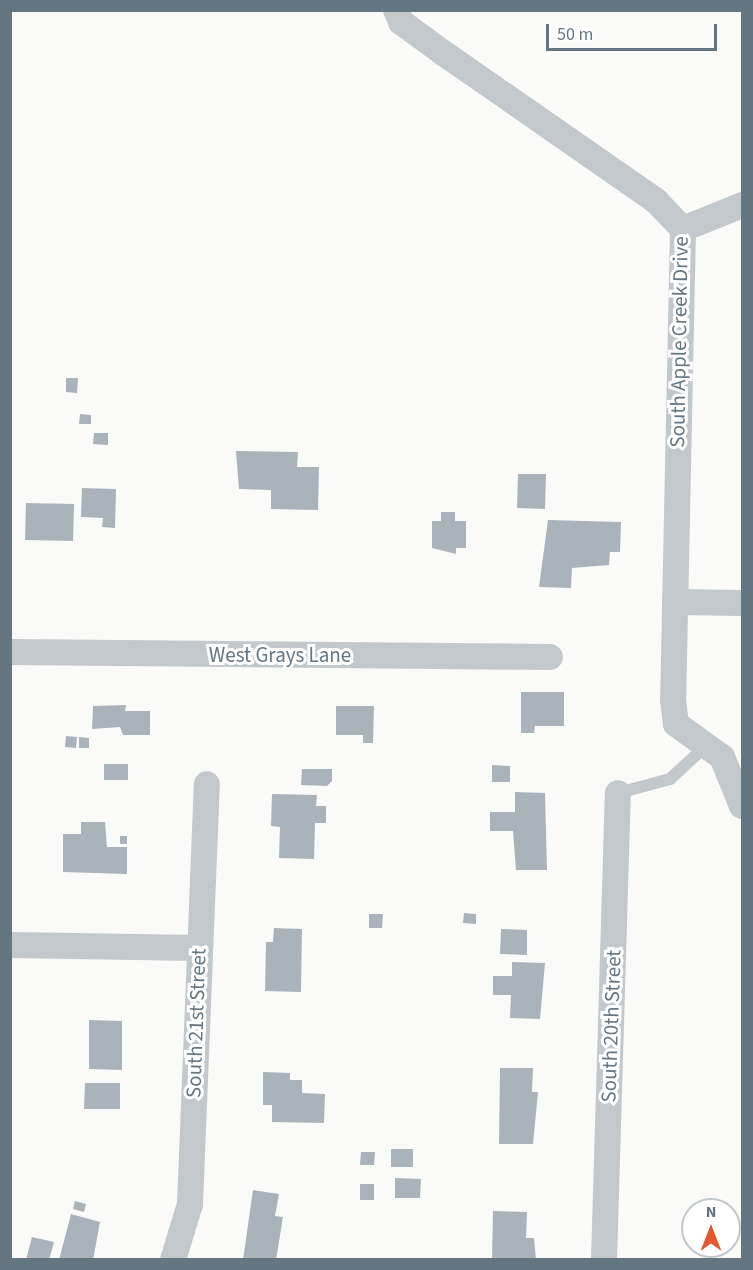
<!DOCTYPE html>
<html>
<head>
<meta charset="utf-8">
<style>
  body { margin:0 }
  #map { position:relative; width:753px; height:1270px; overflow:hidden; background:#fafaf8; font-family:"Source Sans 3",sans-serif }
  div>[style] { position:absolute }
  .building>* { inset:0; background:#aab3b9 }
  .service>* { height:12px; margin:-6px; padding:0 6px; transform-origin:6px; border-radius:6px; background:#c3c8cc }
  .minor>* { height:26px; margin:-13px; padding:0 13px; transform-origin:13px; border-radius:13px; background:#c3c8cc }
  span { translate:-50% -50%; white-space:nowrap; text-align:center; line-height:1.15; -webkit-text-stroke:6px #fff; paint-order:stroke }
  .street-label { font-size:21px; color:#657683 }
  .frame { position:absolute; inset:0; border:12px solid #657683; pointer-events:none }
  .north { position:absolute; left:681px; top:1198px; width:60px; height:60px; box-sizing:border-box; background:#fff; border:2px solid #c1c8cd; border-radius:50%; rotate:0deg; font-size:16px; font-weight:700; line-height:24px; text-align:center; color:#657683 }
  .north::after { content:''; display:block; margin:auto; width:21px; height:27px; background:#e4572e; clip-path:polygon(50% 0,100% 100%,50% 72%,0 100%) }
  .scale { position:absolute; left:546px; top:24px; width:171px; height:27px; box-sizing:border-box; border:3px solid #657683; border-top:0; padding-left:8px; font-size:18px; line-height:21px; white-space:nowrap; color:#657683; -webkit-text-stroke:4px #fff; paint-order:stroke }
</style>
</head>
<body>
<div id="map">
  <div class="building">
    <div style="clip-path:polygon(66px 378px,78px 378px,77px 393px,66px 392px)"></div>
    <div style="clip-path:polygon(80px 414px,91px 415px,91px 424px,79px 424px)"></div>
    <div style="clip-path:polygon(94px 433px,108px 433px,108px 445px,93px 444px)"></div>
    <div style="clip-path:polygon(236px 451px,298px 452px,297px 467px,319px 467px,318px 510px,271px 509px,271px 490px,239px 489px)"></div>
    <div style="clip-path:polygon(518px 474px,546px 474px,545px 509px,517px 508px)"></div>
    <div style="clip-path:polygon(82px 488px,116px 489px,115px 528px,102px 527px,103px 518px,81px 517px)"></div>
    <div style="clip-path:polygon(26px 503px,74px 504px,73px 541px,25px 540px)"></div>
    <div style="clip-path:polygon(441px 512px,455px 512px,455px 521px,466px 521px,466px 548px,456px 548px,456px 554px,432px 548px,432px 521px,441px 521px)"></div>
    <div style="clip-path:polygon(548px 520px,621px 522px,620px 552px,610px 552px,609px 565px,572px 568px,571px 588px,539px 587px)"></div>
    <div style="clip-path:polygon(521px 692px,564px 692px,564px 726px,535px 726px,534px 733px,521px 733px)"></div>
    <div style="clip-path:polygon(126px 705px,125px 711px,150px 711px,150px 735px,123px 735px,120px 727px,92px 729px,93px 706px)"></div>
    <div style="clip-path:polygon(336px 706px,374px 706px,373px 743px,363px 743px,363px 735px,336px 735px)"></div>
    <div style="clip-path:polygon(66px 736px,77px 737px,76px 748px,65px 747px)"></div>
    <div style="clip-path:polygon(79px 737px,89px 738px,89px 748px,79px 748px)"></div>
    <div style="clip-path:polygon(104px 764px,128px 764px,128px 780px,104px 780px)"></div>
    <div style="clip-path:polygon(492px 765px,510px 766px,510px 782px,492px 782px)"></div>
    <div style="clip-path:polygon(302px 769px,332px 769px,332px 781px,327px 786px,301px 785px)"></div>
    <div style="clip-path:polygon(515px 792px,545px 793px,547px 870px,516px 870px,513px 831px,490px 831px,490px 812px,515px 812px)"></div>
    <div style="clip-path:polygon(272px 794px,317px 795px,316px 806px,326px 806px,326px 823px,315px 823px,314px 859px,279px 858px,280px 827px,271px 826px)"></div>
    <div style="clip-path:polygon(81px 822px,105px 822px,107px 847px,127px 847px,127px 874px,63px 872px,63px 834px,81px 834px)"></div>
    <div style="clip-path:polygon(120px 836px,127px 836px,127px 844px,120px 844px)"></div>
    <div style="clip-path:polygon(464px 913px,476px 914px,476px 924px,463px 923px)"></div>
    <div style="clip-path:polygon(369px 914px,383px 914px,382px 928px,369px 928px)"></div>
    <div style="clip-path:polygon(274px 928px,302px 929px,301px 992px,265px 991px,266px 942px,273px 942px)"></div>
    <div style="clip-path:polygon(501px 929px,527px 930px,527px 955px,500px 954px)"></div>
    <div style="clip-path:polygon(512px 962px,545px 963px,540px 1019px,510px 1018px,511px 995px,493px 995px,493px 976px,512px 976px)"></div>
    <div style="clip-path:polygon(89px 1020px,122px 1021px,122px 1070px,89px 1069px)"></div>
    <div style="clip-path:polygon(500px 1068px,533px 1068px,532px 1092px,538px 1092px,533px 1144px,499px 1144px)"></div>
    <div style="clip-path:polygon(263px 1072px,290px 1073px,290px 1080px,302px 1080px,302px 1093px,325px 1094px,324px 1123px,272px 1122px,272px 1105px,263px 1105px)"></div>
    <div style="clip-path:polygon(85px 1083px,120px 1083px,120px 1109px,84px 1109px)"></div>
    <div style="clip-path:polygon(391px 1149px,413px 1149px,413px 1167px,391px 1167px)"></div>
    <div style="clip-path:polygon(361px 1152px,375px 1152px,374px 1165px,360px 1165px)"></div>
    <div style="clip-path:polygon(395px 1178px,421px 1179px,420px 1198px,395px 1198px)"></div>
    <div style="clip-path:polygon(360px 1184px,374px 1184px,374px 1200px,360px 1200px)"></div>
    <div style="clip-path:polygon(253px 1190px,279px 1194px,275px 1216px,283px 1217px,276px 1260px,243px 1260px)"></div>
    <div style="clip-path:polygon(75px 1201px,86px 1204px,84px 1212px,73px 1209px)"></div>
    <div style="clip-path:polygon(493px 1211px,527px 1212px,526px 1238px,534px 1238px,536px 1260px,492px 1260px)"></div>
    <div style="clip-path:polygon(71px 1214px,100px 1222px,93px 1260px,59px 1260px)"></div>
    <div style="clip-path:polygon(32px 1237px,54px 1242px,49px 1260px,26px 1260px)"></div>
  </div>
  <div class="service">
    <div style="left:618px;top:793px;width:54px;rotate:-15.1deg"></div>
    <div style="left:670px;top:779px;width:50px;rotate:-42.6deg"></div>
  </div>
  <div class="minor">
    <div style="left:396px;top:10px;width:13px;rotate:67deg"></div>
    <div style="left:401px;top:22px;width:51px;rotate:36.2deg"></div>
    <div style="left:442px;top:52px;width:261px;rotate:34.8deg"></div>
    <div style="left:656px;top:201px;width:39px;rotate:46deg"></div>
    <div style="left:683px;top:229px;width:471px;rotate:91.2deg"></div>
    <div style="left:673px;top:700px;width:24px;rotate:83deg"></div>
    <div style="left:676px;top:724px;width:57px;rotate:35.7deg"></div>
    <div style="left:722px;top:757px;width:53px;rotate:67.8deg"></div>
    <div style="left:683px;top:229px;width:64px;rotate:-22.1deg"></div>
    <div style="left:675px;top:602px;width:67px;rotate:0.9deg"></div>
    <div style="left:10px;top:652px;width:540px;rotate:0.53deg"></div>
    <div style="left:10px;top:945px;width:189px;rotate:0.9deg"></div>
    <div style="left:173px;top:1260px;width:59px;rotate:-73.1deg"></div>
    <div style="left:190px;top:1204px;width:420px;rotate:-87.7deg"></div>
    <div style="left:604px;top:1260px;width:467px;rotate:-88.3deg"></div>
  </div>
  <div class="street-label">
    <span style="left:679px;top:342px;rotate:-89deg">South Apple Creek Drive</span>
    <span style="left:280px;top:655px">West Grays Lane</span>
    <span style="left:196px;top:1023px;rotate:-88deg">South 21st Street</span>
    <span style="left:611px;top:1026px;rotate:-88deg">South 20th Street</span>
  </div>
  <div class="frame"></div>
  <div class="north">N</div>
  <div class="scale">50 m</div>
</div>
</body>
</html>
